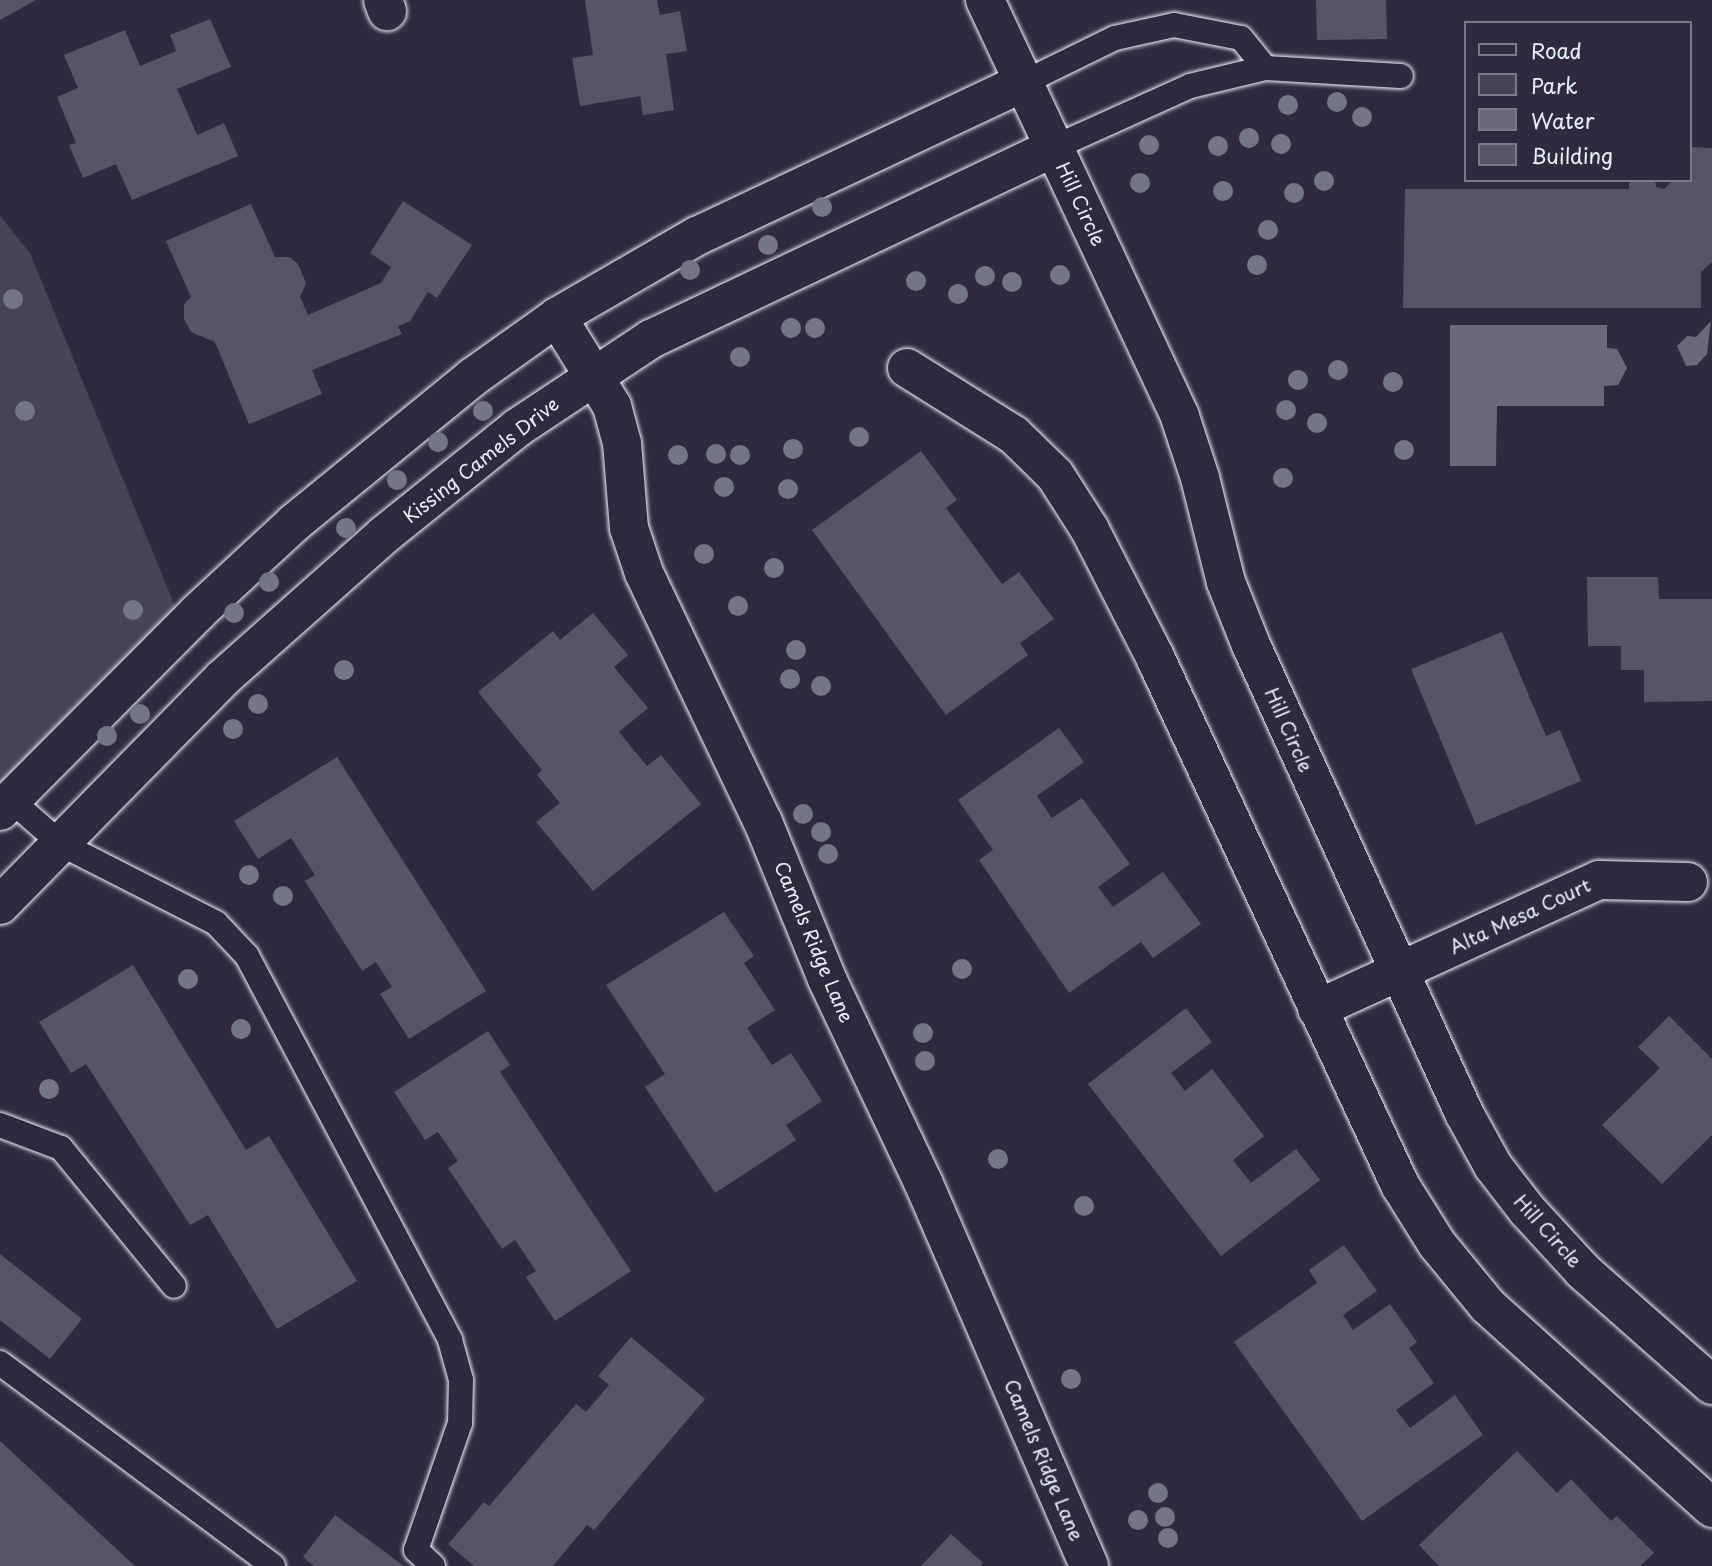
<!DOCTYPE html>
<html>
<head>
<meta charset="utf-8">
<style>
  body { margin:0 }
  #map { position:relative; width:1712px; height:1566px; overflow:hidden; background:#2f2a3d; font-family:"Playpen Sans",sans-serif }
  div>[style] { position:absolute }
  .green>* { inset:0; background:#464455 }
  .water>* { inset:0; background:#696978 }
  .building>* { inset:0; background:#575565 }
  .roads { filter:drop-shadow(0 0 2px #e8f1f8) drop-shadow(0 0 2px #e8f1f8) }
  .lane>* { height:24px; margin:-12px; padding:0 12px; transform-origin:12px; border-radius:12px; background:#2f2a3d }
  .street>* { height:38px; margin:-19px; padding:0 19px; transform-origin:19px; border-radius:19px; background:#2f2a3d }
  .trees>* { width:20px; height:20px; margin:-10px; border-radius:50%; background:#757684 }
  span { translate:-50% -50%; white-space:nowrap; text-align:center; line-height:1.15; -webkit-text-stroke:6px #2f2a3d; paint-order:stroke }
  .street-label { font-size:19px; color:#e8f1f8 }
  .legend { position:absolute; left:1464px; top:21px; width:228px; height:161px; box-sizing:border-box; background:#2f2a3d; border:2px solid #797a88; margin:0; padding:9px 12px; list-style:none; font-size:21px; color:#e8f1f8 }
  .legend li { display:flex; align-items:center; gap:14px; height:35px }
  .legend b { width:35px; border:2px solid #797a88 }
</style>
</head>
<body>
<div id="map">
  <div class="green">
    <div style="clip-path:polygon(0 216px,30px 253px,177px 611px,0 788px)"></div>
  </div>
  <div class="water">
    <div style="clip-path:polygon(1712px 311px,1707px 354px,1697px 365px,1686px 366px,1677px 346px,1687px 336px,1696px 337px,1711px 321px)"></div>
    <div style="clip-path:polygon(1450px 325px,1607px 325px,1607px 348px,1617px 349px,1627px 368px,1618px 385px,1604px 386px,1604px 406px,1497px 406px,1496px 466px,1450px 466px)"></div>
  </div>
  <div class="building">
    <div style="clip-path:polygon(0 0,36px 0,0 20px)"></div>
    <div style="clip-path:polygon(585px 0,657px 0,660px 15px,680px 11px,687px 51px,666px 54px,674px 110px,643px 115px,640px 96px,580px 106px,572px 58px,593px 55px)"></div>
    <div style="clip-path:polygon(1316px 0,1386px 0,1387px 39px,1317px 40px)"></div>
    <div style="clip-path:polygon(210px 19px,231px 67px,177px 89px,197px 135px,224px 123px,238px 156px,132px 200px,116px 164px,83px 178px,69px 145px,76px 143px,57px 97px,78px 88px,64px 55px,125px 30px,140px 66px,176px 51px,170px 35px)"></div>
    <div style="clip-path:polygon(1689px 147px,1712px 148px,1712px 262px,1701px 272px,1701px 308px,1403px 308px,1405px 189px,1629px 189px,1629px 180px,1655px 180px,1656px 187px,1664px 189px,1673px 180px,1689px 180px)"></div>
    <div style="clip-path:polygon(403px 201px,472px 245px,437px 298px,428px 292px,410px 321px,398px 326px,402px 334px,312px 370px,322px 394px,249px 424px,215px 342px,191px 332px,184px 319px,184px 304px,191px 297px,166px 241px,251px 204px,275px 257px,290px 257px,298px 264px,306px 283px,300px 297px,308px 315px,381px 283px,391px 267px,370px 253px)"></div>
    <div style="clip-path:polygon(921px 451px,957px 500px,946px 508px,1002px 584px,1019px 572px,1054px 619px,1020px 643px,1028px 655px,946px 715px,812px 530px)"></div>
    <div style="clip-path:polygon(1587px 577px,1658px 577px,1659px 599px,1712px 599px,1712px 701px,1644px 702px,1644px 670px,1621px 670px,1621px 646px,1588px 646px)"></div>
    <div style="clip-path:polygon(593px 613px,628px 655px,614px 667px,648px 708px,619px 732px,647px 766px,661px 755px,701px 804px,593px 891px,536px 822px,560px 803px,537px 775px,542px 770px,478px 692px,553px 631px,560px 640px)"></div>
    <div style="clip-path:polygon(1502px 632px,1546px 736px,1560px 730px,1581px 781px,1476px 825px,1411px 669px)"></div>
    <div style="clip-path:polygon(1059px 728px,1084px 762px,1037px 796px,1052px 818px,1082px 798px,1130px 864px,1098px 887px,1113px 907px,1163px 872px,1201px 924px,1153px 958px,1141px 942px,1069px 993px,979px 860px,993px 850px,958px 800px)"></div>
    <div style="clip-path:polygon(337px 757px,486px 991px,409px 1039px,380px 994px,392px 987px,376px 962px,362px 971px,305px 881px,315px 875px,291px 838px,258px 859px,234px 821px)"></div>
    <div style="clip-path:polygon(724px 912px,754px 956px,744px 963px,775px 1010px,747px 1028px,772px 1065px,791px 1053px,822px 1101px,786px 1125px,796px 1140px,715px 1193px,645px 1087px,665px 1074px,606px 985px)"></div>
    <div style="clip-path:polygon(133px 965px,246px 1150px,269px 1136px,357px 1281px,277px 1329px,208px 1215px,190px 1225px,86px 1064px,71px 1073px,39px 1022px)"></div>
    <div style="clip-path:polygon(1186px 1008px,1212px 1042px,1171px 1073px,1185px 1091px,1212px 1069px,1264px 1136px,1233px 1160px,1251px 1183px,1296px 1149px,1320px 1180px,1221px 1256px,1088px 1084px)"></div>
    <div style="clip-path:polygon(1669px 1016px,1712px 1059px,1712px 1135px,1662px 1184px,1602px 1125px,1660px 1068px,1638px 1047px)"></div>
    <div style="clip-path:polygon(488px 1031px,510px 1065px,500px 1072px,631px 1271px,555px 1321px,526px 1277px,536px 1271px,515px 1240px,502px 1249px,448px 1168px,458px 1161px,438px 1132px,425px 1140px,394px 1092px)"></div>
    <div style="clip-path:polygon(1344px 1245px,1377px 1291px,1343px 1315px,1353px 1330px,1390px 1304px,1417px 1342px,1409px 1348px,1434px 1383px,1396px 1410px,1410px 1428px,1455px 1395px,1483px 1435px,1362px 1521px,1234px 1342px,1317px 1283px,1309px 1270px)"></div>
    <div style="clip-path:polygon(0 1254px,82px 1319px,50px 1359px,0 1320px)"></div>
    <div style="clip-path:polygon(631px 1337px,705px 1399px,594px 1530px,587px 1525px,553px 1566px,474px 1566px,448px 1544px,484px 1502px,489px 1506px,576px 1404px,586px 1412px,609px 1385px,598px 1376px)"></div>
    <div style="clip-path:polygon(0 1441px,135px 1566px,0 1566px)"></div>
    <div style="clip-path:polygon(1517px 1451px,1557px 1493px,1571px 1479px,1611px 1521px,1617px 1516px,1654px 1553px,1640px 1566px,1439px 1566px,1419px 1545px)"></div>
    <div style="clip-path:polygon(335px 1515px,404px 1566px,314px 1566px,303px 1557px)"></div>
    <div style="clip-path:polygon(951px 1534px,983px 1563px,981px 1566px,921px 1566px)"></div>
  </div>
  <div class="roads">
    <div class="lane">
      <div style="left:1025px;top:82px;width:100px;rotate:-26.1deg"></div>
      <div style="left:1115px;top:38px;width:60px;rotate:-12.4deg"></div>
      <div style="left:1174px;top:25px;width:68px;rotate:11deg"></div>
      <div style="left:1241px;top:38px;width:38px;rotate:51deg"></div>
      <div style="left:1055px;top:147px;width:148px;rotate:-24.3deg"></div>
      <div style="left:1190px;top:86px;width:77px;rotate:-13.5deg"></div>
      <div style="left:1265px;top:68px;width:136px;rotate:3.4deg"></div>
      <div style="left:11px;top:800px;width:67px;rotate:41.3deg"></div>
      <div style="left:61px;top:844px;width:174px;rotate:27deg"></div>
      <div style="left:216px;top:923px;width:45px;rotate:46.8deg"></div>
      <div style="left:247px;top:956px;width:434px;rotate:62.1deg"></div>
      <div style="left:450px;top:1340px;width:41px;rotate:74.6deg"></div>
      <div style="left:461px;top:1380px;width:43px;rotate:91.3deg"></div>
      <div style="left:460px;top:1423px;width:134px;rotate:109.1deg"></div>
      <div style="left:416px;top:1550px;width:23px;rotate:43deg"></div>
      <div style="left:0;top:1125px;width:65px;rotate:20.7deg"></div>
      <div style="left:61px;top:1148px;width:178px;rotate:50.7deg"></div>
      <div style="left:0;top:1363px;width:340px;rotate:36.6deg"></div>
    </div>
    <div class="street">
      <div style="left:383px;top:0;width:12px;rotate:70deg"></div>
      <div style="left:985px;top:0;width:460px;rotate:64.9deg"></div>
      <div style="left:1180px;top:417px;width:64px;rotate:71.8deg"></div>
      <div style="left:1200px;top:478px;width:107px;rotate:76deg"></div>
      <div style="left:1226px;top:582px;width:68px;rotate:68.4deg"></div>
      <div style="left:1251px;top:645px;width:514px;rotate:65.53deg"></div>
      <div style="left:1464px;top:1113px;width:60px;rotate:61.3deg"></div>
      <div style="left:1493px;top:1166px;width:56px;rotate:52.3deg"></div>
      <div style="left:1527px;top:1210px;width:83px;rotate:47.4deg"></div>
      <div style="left:1583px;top:1271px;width:172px;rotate:41.5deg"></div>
      <div style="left:557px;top:317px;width:105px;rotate:58.3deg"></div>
      <div style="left:612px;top:406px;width:38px;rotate:75deg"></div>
      <div style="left:622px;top:443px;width:85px;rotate:85.3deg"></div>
      <div style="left:629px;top:528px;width:47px;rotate:71.6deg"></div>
      <div style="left:644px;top:573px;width:276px;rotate:64.5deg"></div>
      <div style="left:763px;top:822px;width:170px;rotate:67.8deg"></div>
      <div style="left:827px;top:979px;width:225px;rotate:64.7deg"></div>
      <div style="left:923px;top:1182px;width:418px;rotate:66.6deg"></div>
      <div style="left:907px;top:368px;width:126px;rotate:32.1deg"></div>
      <div style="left:1014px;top:435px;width:57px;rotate:44.3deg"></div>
      <div style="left:1055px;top:475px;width:65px;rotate:57.5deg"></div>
      <div style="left:1090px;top:530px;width:143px;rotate:62.9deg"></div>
      <div style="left:1155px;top:657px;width:582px;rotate:65.11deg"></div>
      <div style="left:1400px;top:1185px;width:70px;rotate:57.9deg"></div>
      <div style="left:1437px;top:1244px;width:80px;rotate:50.6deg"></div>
      <div style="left:1488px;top:1306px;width:302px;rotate:42deg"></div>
      <div style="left:0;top:811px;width:281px;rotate:-45.1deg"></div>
      <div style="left:198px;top:612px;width:131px;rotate:-42.8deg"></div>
      <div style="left:294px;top:523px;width:231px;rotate:-39.2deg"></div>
      <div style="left:473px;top:377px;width:103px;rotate:-35.5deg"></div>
      <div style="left:557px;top:317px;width:162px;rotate:-30.1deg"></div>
      <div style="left:697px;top:236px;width:362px;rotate:-25.2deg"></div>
      <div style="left:0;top:905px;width:318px;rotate:-45.5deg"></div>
      <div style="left:223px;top:678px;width:215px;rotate:-41.6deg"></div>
      <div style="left:384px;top:535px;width:171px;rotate:-38.8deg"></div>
      <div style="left:517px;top:428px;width:161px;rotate:-33.6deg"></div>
      <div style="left:651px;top:339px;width:447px;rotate:-25.4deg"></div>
      <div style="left:1317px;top:1009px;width:310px;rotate:-24.6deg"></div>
      <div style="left:1599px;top:880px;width:89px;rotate:1.3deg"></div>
    </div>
  </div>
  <div class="trees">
    <div style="left:1337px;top:102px"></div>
    <div style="left:1288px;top:105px"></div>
    <div style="left:1362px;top:117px"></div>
    <div style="left:1249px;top:138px"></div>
    <div style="left:1281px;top:144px"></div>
    <div style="left:1149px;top:145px"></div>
    <div style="left:1218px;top:146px"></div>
    <div style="left:1324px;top:181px"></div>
    <div style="left:1140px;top:183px"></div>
    <div style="left:1223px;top:191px"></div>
    <div style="left:1294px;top:193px"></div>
    <div style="left:822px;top:207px"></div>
    <div style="left:1268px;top:230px"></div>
    <div style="left:768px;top:245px"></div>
    <div style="left:1257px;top:265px"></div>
    <div style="left:690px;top:270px"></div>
    <div style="left:1060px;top:275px"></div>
    <div style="left:985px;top:276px"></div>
    <div style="left:916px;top:281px"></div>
    <div style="left:1012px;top:282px"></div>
    <div style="left:958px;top:294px"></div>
    <div style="left:13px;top:299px"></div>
    <div style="left:791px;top:328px"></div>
    <div style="left:815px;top:328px"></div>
    <div style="left:740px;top:357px"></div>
    <div style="left:1338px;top:370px"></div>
    <div style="left:1298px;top:380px"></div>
    <div style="left:1393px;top:382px"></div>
    <div style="left:1286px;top:410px"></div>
    <div style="left:25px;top:411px"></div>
    <div style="left:483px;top:411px"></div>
    <div style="left:1317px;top:423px"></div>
    <div style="left:859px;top:437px"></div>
    <div style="left:438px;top:442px"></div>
    <div style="left:793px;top:449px"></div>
    <div style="left:1404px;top:450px"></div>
    <div style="left:716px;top:454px"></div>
    <div style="left:678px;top:455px"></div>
    <div style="left:740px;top:455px"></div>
    <div style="left:1283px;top:478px"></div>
    <div style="left:397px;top:480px"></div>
    <div style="left:724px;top:487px"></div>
    <div style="left:788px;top:489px"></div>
    <div style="left:346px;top:528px"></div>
    <div style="left:704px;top:554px"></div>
    <div style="left:774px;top:568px"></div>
    <div style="left:269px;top:582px"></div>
    <div style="left:738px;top:606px"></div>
    <div style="left:133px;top:610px"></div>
    <div style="left:234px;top:613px"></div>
    <div style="left:796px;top:650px"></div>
    <div style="left:344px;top:670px"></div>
    <div style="left:790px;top:679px"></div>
    <div style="left:821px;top:686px"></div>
    <div style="left:258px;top:704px"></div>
    <div style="left:140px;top:714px"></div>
    <div style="left:233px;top:729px"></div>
    <div style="left:107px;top:736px"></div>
    <div style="left:803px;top:814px"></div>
    <div style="left:821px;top:832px"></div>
    <div style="left:828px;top:854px"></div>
    <div style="left:249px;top:875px"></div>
    <div style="left:283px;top:896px"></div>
    <div style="left:962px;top:969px"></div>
    <div style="left:188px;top:979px"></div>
    <div style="left:241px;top:1029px"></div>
    <div style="left:923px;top:1033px"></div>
    <div style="left:925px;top:1061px"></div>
    <div style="left:49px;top:1089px"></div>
    <div style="left:998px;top:1159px"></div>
    <div style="left:1084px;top:1206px"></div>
    <div style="left:1071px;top:1379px"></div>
    <div style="left:1158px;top:1493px"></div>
    <div style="left:1165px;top:1517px"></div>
    <div style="left:1138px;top:1520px"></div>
    <div style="left:1168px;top:1538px"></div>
  </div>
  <div class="street-label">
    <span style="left:1081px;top:204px;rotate:65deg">Hill Circle</span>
    <span style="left:481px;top:460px;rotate:-38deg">Kissing Camels Drive</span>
    <span style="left:1289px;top:730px;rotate:66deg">Hill Circle</span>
    <span style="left:1520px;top:916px;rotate:-25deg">Alta Mesa Court</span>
    <span style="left:814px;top:942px;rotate:67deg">Camels Ridge Lane</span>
    <span style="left:1548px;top:1231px;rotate:48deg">Hill Circle</span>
    <span style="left:1044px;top:1460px;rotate:67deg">Camels Ridge Lane</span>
  </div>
  <ul class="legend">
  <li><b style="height:9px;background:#2f2a3d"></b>Road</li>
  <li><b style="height:19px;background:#464455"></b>Park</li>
  <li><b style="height:19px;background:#696978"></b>Water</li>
  <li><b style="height:19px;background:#575565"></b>Building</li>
  </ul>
</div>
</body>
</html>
